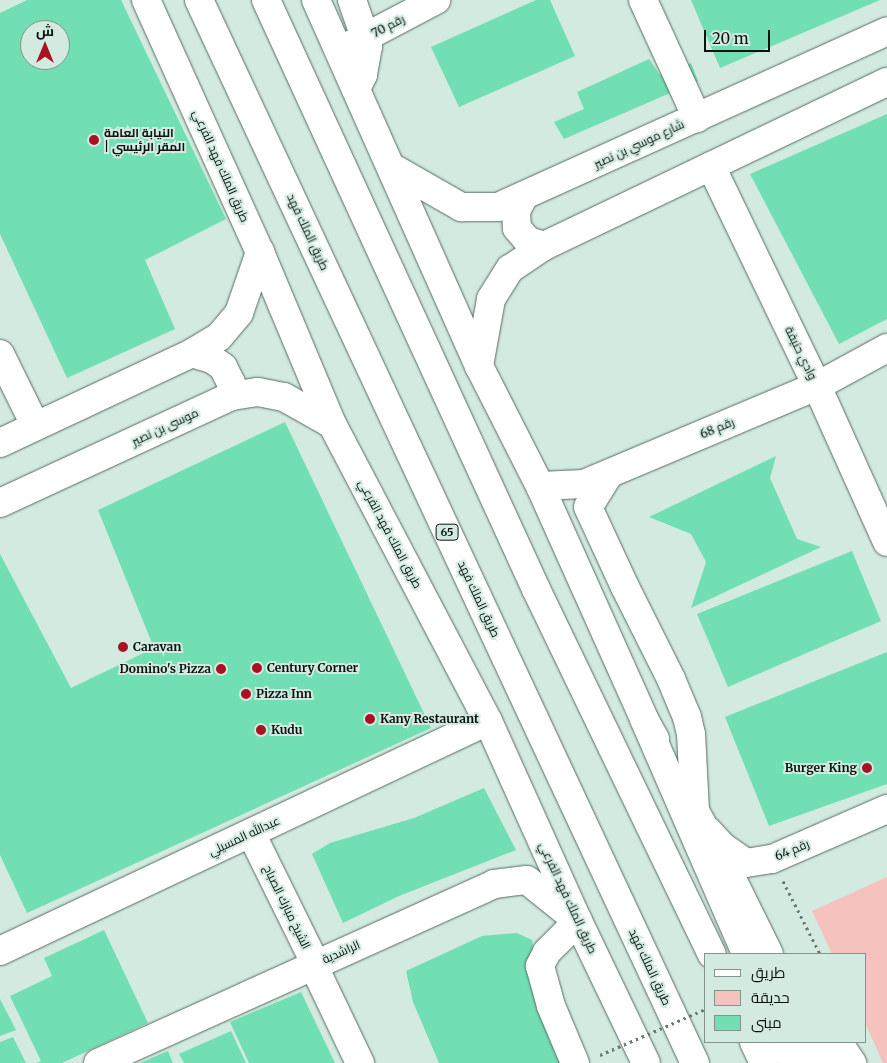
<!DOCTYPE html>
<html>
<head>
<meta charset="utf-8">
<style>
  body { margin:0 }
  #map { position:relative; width:887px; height:1063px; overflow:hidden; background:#d2eadf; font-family:Merriweather,Cairo,serif }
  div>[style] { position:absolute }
  .green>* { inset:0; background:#f6c2bd }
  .building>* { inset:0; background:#71deb4 }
  .path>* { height:3px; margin-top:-1.5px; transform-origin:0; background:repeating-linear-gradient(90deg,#6b7a74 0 2.5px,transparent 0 6.5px) }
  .roads { filter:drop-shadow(0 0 1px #576b62) drop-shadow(0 0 1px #576b62) }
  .minor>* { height:28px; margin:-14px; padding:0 14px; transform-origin:14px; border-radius:14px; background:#fff }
  .major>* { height:28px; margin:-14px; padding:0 14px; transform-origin:14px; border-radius:14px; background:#fff }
  .highway>* { height:28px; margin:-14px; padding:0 14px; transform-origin:14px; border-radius:14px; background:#fff }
  .path-bridge>* { height:3px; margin-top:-1.5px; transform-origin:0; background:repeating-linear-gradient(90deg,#6b7a74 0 2.5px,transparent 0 6.5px) }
  .dots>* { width:14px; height:14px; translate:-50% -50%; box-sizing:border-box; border:2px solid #d2eadf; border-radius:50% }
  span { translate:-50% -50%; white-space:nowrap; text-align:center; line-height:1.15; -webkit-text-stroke:4px #d2eadf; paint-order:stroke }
  .shield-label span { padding:1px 4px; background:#d2eadf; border:1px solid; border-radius:4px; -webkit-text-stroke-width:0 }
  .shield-label { font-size:11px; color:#0b1310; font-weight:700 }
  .street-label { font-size:12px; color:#0b1310 }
  .poi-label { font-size:12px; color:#0b1310; font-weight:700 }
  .left { translate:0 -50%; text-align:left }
  .right { translate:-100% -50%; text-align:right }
  .legend { position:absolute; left:704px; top:953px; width:162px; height:90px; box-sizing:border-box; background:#d2eadf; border:1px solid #82948c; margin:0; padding:6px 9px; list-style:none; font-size:15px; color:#0b1310 }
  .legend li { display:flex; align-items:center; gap:10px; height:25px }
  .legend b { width:25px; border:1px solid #82948c }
  .north { position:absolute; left:20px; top:20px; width:50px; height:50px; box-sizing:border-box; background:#d2eadf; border:1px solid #82948c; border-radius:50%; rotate:0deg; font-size:14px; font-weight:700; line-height:20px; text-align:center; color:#0b1310 }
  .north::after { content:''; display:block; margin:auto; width:18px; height:22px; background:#a91321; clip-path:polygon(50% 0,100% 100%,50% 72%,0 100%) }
  .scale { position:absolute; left:704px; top:30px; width:66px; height:22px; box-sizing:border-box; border:2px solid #0b1310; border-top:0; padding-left:6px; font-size:15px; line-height:18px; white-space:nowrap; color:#0b1310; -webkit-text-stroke:4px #d2eadf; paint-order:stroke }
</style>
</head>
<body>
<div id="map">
  <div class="green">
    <div style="clip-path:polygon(887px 877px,887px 1063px,883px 1063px,866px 1025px,866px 954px,832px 954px,812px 911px)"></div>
  </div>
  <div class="building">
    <div style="clip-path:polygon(evenodd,27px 0,121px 0,226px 219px,145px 260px,175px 329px,67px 378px,0 234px,0 13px,27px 0,30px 30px,60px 30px,60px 60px,30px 60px,30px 30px)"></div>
    <div style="clip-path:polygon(536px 0,550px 0,575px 56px,459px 107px,431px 47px)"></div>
    <div style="clip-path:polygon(691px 0,880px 0,720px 68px)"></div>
    <div style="clip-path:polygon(649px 59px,660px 75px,691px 63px,698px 81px,564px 139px,554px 122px,584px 109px,577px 92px)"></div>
    <div style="clip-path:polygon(887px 114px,887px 319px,839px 344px,750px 174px)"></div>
    <div style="clip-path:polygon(285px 422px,431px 728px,27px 913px,0 855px,0 554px,71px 688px,154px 648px,98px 510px)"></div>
    <div style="clip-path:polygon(776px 456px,770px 478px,797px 539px,821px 547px,691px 608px,706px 562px,691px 534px,649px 517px)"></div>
    <div style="clip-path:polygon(852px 551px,881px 621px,728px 687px,697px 614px)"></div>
    <div style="clip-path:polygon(887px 652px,887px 784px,769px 826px,725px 717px)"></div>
    <div style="clip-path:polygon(484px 788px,516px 850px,399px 896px,343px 923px,312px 854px,330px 843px,414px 818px)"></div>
    <div style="clip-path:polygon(104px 930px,148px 1023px,62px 1063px,36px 1063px,41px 1061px,10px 996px,52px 976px,44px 958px)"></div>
    <div style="clip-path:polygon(517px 933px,532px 940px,541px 994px,561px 1063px,439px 1063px,413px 1002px,406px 971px,482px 936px)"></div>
    <div style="clip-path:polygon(301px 992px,335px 1063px,249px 1063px,230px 1022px)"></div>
    <div style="clip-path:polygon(0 999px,16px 1030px,0 1036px)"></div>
    <div style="clip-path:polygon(231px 1031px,246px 1063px,184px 1063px,179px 1054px)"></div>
    <div style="clip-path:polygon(13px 1037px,26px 1063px,0 1063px,0 1042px)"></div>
    <div style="clip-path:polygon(168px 1051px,173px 1063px,140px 1063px)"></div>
  </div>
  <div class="path">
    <div style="left:783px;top:881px;width:82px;rotate:63.1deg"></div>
  </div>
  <div class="roads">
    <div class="minor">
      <div style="left:352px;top:0;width:49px;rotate:70.8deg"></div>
      <div style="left:368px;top:46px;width:29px;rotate:100deg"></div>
      <div style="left:363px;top:75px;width:16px;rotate:117deg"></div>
      <div style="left:643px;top:0;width:130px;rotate:65.4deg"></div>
      <div style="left:339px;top:51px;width:110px;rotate:-27.7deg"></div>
      <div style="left:711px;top:166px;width:244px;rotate:64.3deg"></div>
      <div style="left:817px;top:386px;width:171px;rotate:65.8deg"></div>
      <div style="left:391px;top:167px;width:81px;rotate:29.7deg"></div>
      <div style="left:461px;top:207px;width:37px"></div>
      <div style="left:498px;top:207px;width:427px;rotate:-24.3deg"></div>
      <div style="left:524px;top:196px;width:17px;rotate:118deg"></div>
      <div style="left:516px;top:211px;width:17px;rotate:87deg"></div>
      <div style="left:517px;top:228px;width:17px;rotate:50deg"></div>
      <div style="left:528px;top:241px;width:17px;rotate:17deg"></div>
      <div style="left:192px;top:353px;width:21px;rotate:17deg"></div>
      <div style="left:212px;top:359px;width:14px;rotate:36deg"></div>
      <div style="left:223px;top:367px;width:18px;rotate:63deg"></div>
      <div style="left:231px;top:383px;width:13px;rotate:86deg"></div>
      <div style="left:0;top:354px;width:79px;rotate:63.8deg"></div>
      <div style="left:479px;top:366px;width:68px;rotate:-79.8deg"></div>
      <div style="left:491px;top:299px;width:36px;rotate:-58deg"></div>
      <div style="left:510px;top:269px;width:41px;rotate:-34.1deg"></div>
      <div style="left:544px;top:246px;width:380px;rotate:-25.6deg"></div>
      <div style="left:0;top:443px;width:212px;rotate:-25.1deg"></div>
      <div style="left:192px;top:353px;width:31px;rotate:-31deg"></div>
      <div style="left:219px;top:337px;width:31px;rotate:-50deg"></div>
      <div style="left:239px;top:313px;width:65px;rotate:-71deg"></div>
      <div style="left:609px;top:474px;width:39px;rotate:122deg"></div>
      <div style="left:588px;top:507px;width:88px;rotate:65.2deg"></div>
      <div style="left:625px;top:587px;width:103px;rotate:63.4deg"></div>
      <div style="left:671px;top:679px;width:41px;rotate:67.2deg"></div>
      <div style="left:687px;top:717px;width:17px;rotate:77deg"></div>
      <div style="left:691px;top:734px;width:77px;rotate:87deg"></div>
      <div style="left:540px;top:486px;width:44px;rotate:-2.6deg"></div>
      <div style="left:584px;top:484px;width:253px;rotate:-22.8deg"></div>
      <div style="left:817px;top:386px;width:80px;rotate:-28.5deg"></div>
      <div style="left:0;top:503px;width:255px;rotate:-24.8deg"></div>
      <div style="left:232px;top:396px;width:26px;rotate:-9deg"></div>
      <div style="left:258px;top:392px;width:26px;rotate:11deg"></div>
      <div style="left:284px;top:397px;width:55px;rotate:29.4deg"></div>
      <div style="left:708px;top:831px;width:22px;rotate:47deg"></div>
      <div style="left:723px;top:847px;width:28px;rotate:35deg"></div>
      <div style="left:746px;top:863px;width:26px;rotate:-9deg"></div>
      <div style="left:772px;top:859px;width:125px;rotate:-23.5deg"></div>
      <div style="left:251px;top:833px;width:145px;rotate:63.8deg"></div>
      <div style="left:315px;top:963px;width:12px;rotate:76deg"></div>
      <div style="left:318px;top:975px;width:98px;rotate:64.5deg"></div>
      <div style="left:0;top:951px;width:539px;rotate:-25.24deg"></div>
      <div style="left:828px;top:1042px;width:12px;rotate:14deg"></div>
      <div style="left:840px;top:1045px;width:22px;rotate:56deg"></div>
      <div style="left:98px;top:1063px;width:435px;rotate:-24.3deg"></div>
      <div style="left:494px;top:884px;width:33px;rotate:-7deg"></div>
      <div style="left:527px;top:880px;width:65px;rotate:38.8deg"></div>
      <div style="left:578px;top:921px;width:44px;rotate:135deg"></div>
      <div style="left:547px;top:952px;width:16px;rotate:117deg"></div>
      <div style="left:540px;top:966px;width:41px;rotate:74.6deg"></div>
      <div style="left:551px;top:1006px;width:62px;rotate:67.2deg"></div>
    </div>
    <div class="major">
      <div style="left:146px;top:0;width:277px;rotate:65.7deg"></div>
      <div style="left:260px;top:252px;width:186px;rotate:67.3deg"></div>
      <div style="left:332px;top:424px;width:335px;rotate:62.3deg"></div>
      <div style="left:488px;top:721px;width:219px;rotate:65.8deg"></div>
      <div style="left:578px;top:921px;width:157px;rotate:64.4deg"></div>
      <div style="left:316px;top:0;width:401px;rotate:66deg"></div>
      <div style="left:479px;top:366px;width:135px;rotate:63.1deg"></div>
      <div style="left:540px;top:486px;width:255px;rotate:65.9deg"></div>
      <div style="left:644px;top:719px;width:23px;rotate:61deg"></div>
      <div style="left:695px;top:811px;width:71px;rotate:61.3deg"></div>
      <div style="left:729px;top:873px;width:90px;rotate:63.7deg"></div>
      <div style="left:812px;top:1042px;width:23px;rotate:65deg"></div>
    </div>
    <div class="highway">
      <div style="left:199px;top:0;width:1173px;rotate:64.99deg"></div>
      <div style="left:266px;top:0;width:648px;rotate:65.37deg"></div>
      <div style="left:536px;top:589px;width:405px;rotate:64.3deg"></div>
      <div style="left:644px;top:719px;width:256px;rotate:66.5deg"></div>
      <div style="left:754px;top:1042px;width:23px;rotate:65deg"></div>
      <div style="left:784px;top:1042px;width:23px;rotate:67deg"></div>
    </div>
  </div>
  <div class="path-bridge">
    <div style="left:600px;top:1055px;width:116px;rotate:-23.5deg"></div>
  </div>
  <div class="dots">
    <div style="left:94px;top:140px;background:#a91321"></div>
    <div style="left:123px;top:647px;background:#a91321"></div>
    <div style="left:257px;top:668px;background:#a91321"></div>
    <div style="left:221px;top:669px;background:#a91321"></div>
    <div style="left:246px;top:694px;background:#a91321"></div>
    <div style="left:370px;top:719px;background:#a91321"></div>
    <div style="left:261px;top:730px;background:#a91321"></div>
    <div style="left:867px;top:768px;background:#a91321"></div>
  </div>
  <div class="shield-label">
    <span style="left:447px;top:532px">65</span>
  </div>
  <div class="street-label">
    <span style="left:388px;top:26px;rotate:-28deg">رقم 70</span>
    <span style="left:639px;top:144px;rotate:-25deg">شارع موسي بن نصير</span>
    <span style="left:221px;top:166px;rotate:66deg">طريق الملك فهد الفرعي</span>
    <span style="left:308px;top:232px;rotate:65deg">طريق الملك فهد</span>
    <span style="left:801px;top:353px;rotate:64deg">وادي حنيفة</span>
    <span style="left:165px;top:427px;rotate:-25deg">موسى بن نصير</span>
    <span style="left:717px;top:428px;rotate:-23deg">رقم 68</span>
    <span style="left:390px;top:534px;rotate:62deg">طريق الملك فهد الفرعي</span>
    <span style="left:479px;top:599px;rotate:65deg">طريق الملك فهد</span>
    <span style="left:244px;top:836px;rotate:-25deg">عبدالله المسيلي</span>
    <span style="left:792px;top:850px;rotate:-23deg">رقم 64</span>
    <span style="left:568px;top:898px;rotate:65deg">طريق الملك فهد الفرعي</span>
    <span style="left:287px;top:907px;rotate:64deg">الشيخ مبارك الصباح</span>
    <span style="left:341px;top:952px;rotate:-24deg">الراشدية</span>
    <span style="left:650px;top:967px;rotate:65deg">طريق الملك فهد</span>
  </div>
  <div class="poi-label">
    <span class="left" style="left:104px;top:140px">النيابة العامة<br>| المقر الرئيسي</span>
    <span class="left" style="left:133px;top:647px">Caravan</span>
    <span class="left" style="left:267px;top:668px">Century Corner</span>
    <span class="right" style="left:211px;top:669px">Domino's Pizza</span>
    <span class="left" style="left:256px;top:694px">Pizza Inn</span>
    <span class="left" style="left:380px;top:719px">Kany Restaurant</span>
    <span class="left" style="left:271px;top:730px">Kudu</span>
    <span class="right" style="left:857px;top:768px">Burger King</span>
  </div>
  <ul class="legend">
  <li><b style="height:6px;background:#fff"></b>طريق</li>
  <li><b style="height:14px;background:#f6c2bd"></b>حديقة</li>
  <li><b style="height:14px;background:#71deb4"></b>مبنى</li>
  </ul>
  <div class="north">ش</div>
  <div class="scale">20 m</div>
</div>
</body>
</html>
